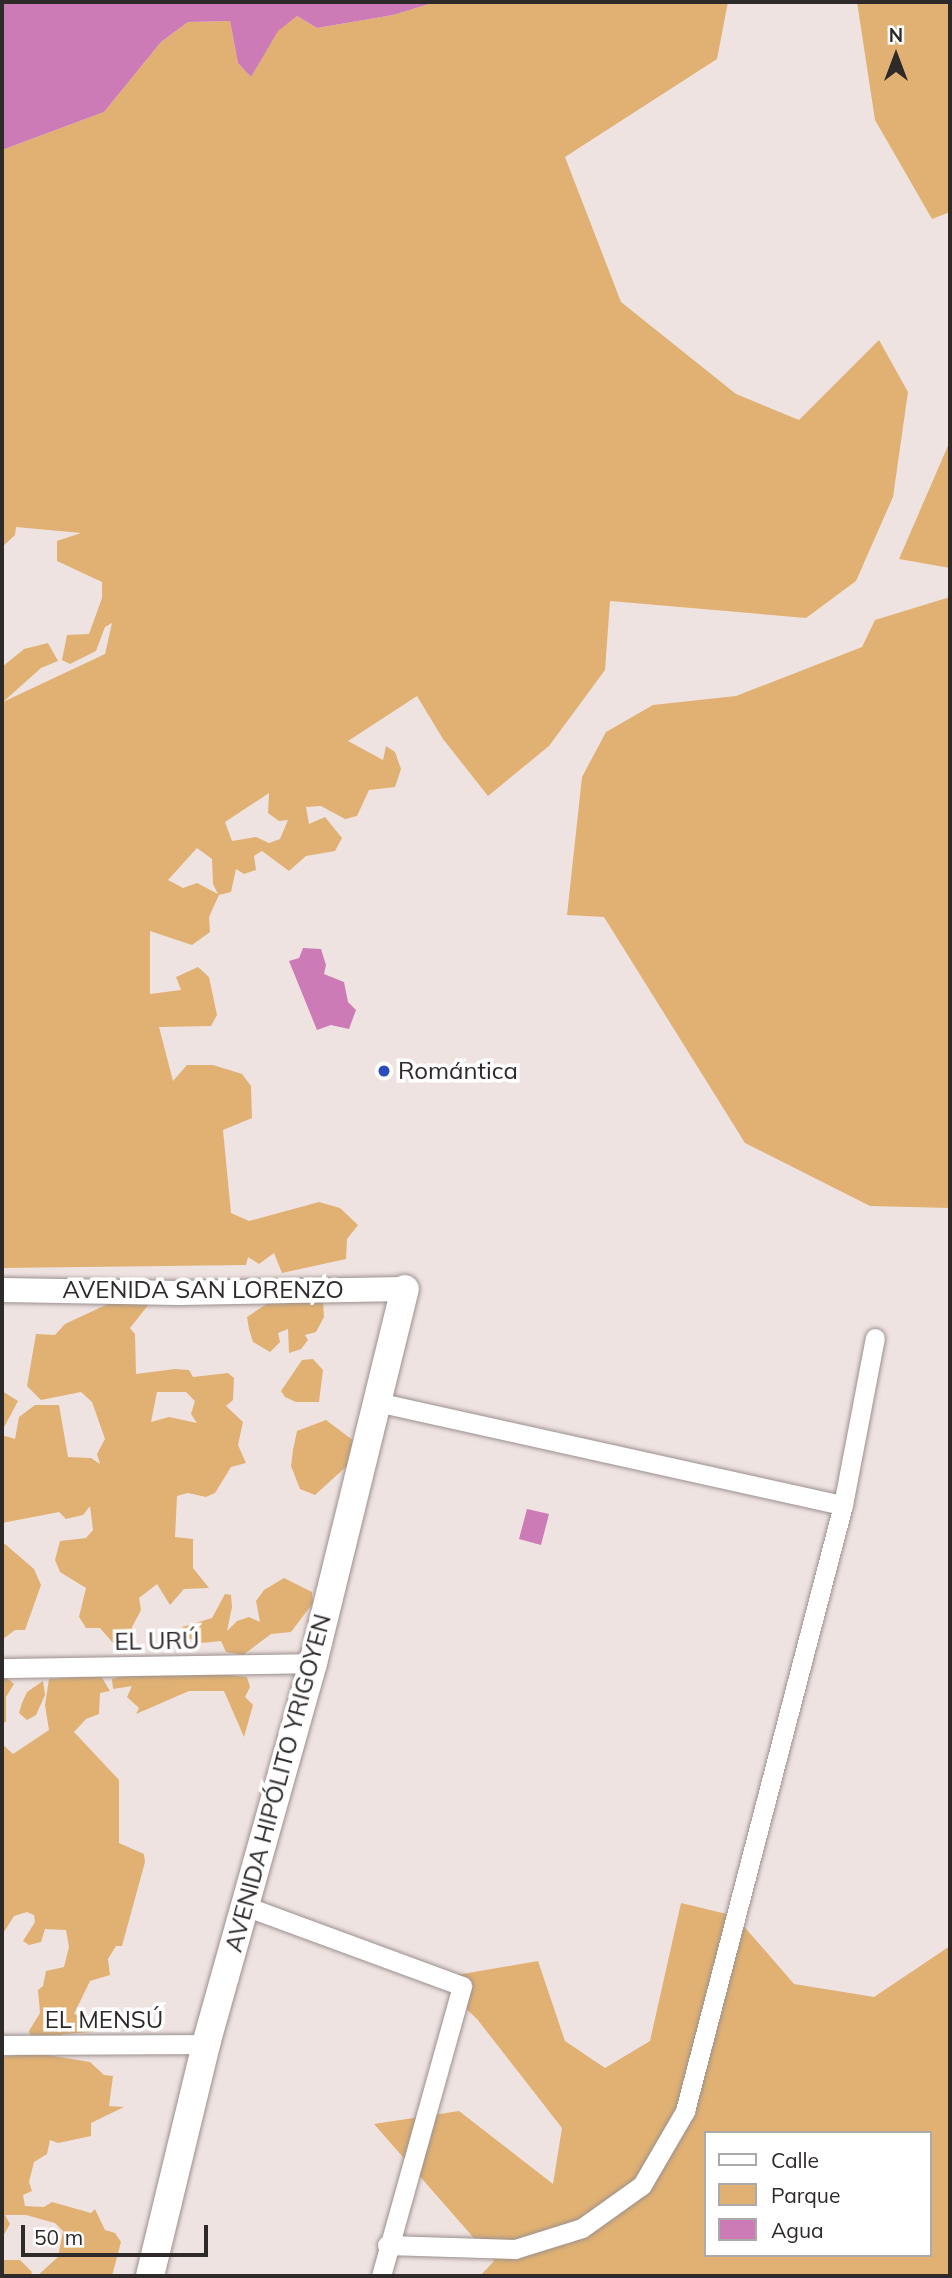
<!DOCTYPE html>
<html>
<head>
<meta charset="utf-8">
<style>
  body { margin:0 }
  #map { position:relative; width:952px; height:2278px; overflow:hidden; background:#efe3e1; font-family:Mulish,sans-serif }
  div>[style] { position:absolute }
  .green>* { inset:0; background:#e0b172 }
  .water>* { inset:0; background:#cd7bb6 }
  .roads { filter:drop-shadow(0 0 2px #9b908f) drop-shadow(0 0 2px #9b908f) }
  .minor>* { height:19px; margin:-9.5px; padding:0 9.5px; transform-origin:9.5px; border-radius:9.5px; background:#fff }
  .tertiary>* { height:24px; margin:-12px; padding:0 12px; transform-origin:12px; border-radius:12px; background:#fff }
  .secondary>* { height:28px; margin:-14px; padding:0 14px; transform-origin:14px; border-radius:14px; background:#fff }
  .dots>* { width:19px; height:19px; translate:-50% -50%; box-sizing:border-box; border:4px solid #fff; border-radius:50% }
  span { translate:-50% -50%; white-space:nowrap; text-align:center; line-height:1.15; -webkit-text-stroke:7px #fff; paint-order:stroke }
  .poi-label { font-size:24px; color:#2e2a29 }
  .left { translate:0 -50%; text-align:left }
  .street-label { font-size:24px; color:#2e2a29 }
  .frame { position:absolute; inset:0; border:4px solid #2e2a29; pointer-events:none }
  .legend { position:absolute; left:704px; top:2131px; width:228px; height:126px; box-sizing:border-box; background:#fff; border:2px solid #abaaa9; margin:0; padding:9px 12px; list-style:none; font-size:21px; color:#2e2a29 }
  .legend li { display:flex; align-items:center; gap:14px; height:35px }
  .legend b { width:35px; border:2px solid #abaaa9 }
  .north { position:absolute; left:861px; top:21px; width:70px; height:70px; -webkit-text-stroke:5px #fff; paint-order:stroke; rotate:0deg; font-size:19px; font-weight:700; line-height:28px; text-align:center; color:#2e2a29 }
  .north::after { content:''; display:block; margin:auto; width:24px; height:32px; background:#2e2a29; clip-path:polygon(50% 0,100% 100%,50% 72%,0 100%) }
  .scale { position:absolute; left:21px; top:2225px; width:187px; height:32px; box-sizing:border-box; border:4px solid #2e2a29; border-top:0; padding-left:9px; font-size:21px; line-height:24px; white-space:nowrap; color:#2e2a29; -webkit-text-stroke:5px #fff; paint-order:stroke }
</style>
</head>
<body>
<div id="map">
  <div class="green">
    <div style="clip-path:polygon(evenodd,436px 2px,728px 2px,717px 59px,565px 157px,621px 302px,736px 394px,799px 420px,879px 340px,908px 392px,893px 497px,856px 581px,806px 618px,610px 601px,605px 670px,549px 746px,488px 796px,443px 739px,417px 696px,348px 741px,383px 760px,386px 746px,395px 752px,401px 769px,395px 787px,369px 790px,357px 816px,345px 819px,321px 806px,306px 807px,309px 824px,325px 817px,342px 838px,335px 851px,306px 856px,289px 871px,262px 851px,254px 856px,256px 870px,244px 874px,236px 869px,231px 892px,219px 895px,209px 917px,210px 932px,192px 945px,150px 931px,150px 994px,181px 990px,176px 977px,198px 967px,209px 977px,217px 1015px,211px 1026px,159px 1027px,173px 1081px,187px 1065px,213px 1065px,242px 1074px,251px 1086px,252px 1118px,223px 1130px,231px 1213px,249px 1221px,319px 1202px,340px 1208px,358px 1225px,347px 1239px,346px 1259px,282px 1273px,274px 1253px,259px 1264px,248px 1257px,246px 1265px,2px 1268px,2px 667px,24px 649px,48px 643px,58px 661px,41px 668px,3px 702px,105px 654px,112px 623px,105px 627px,96px 651px,70px 664px,62px 660px,67px 635px,89px 634px,102px 598px,102px 582px,57px 561px,57px 541px,81px 533px,16px 527px,15px 535px,2px 547px,2px 150px,104px 112px,161px 42px,188px 22px,230px 21px,238px 63px,251px 77px,278px 30px,297px 16px,317px 28px,393px 15px,436px 2px,269px 793px,268px 813px,279px 821px,288px 820px,280px 839px,269px 843px,256px 837px,232px 841px,225px 822px,269px 793px,436px 2px,197px 848px,212px 859px,213px 884px,218px 894px,197px 883px,183px 888px,168px 880px,197px 848px)"></div>
    <div style="clip-path:polygon(857px 2px,950px 2px,950px 212px,932px 219px,875px 120px)"></div>
    <div style="clip-path:polygon(950px 441px,950px 568px,899px 559px)"></div>
    <div style="clip-path:polygon(950px 597px,950px 1208px,870px 1206px,745px 1143px,604px 917px,567px 915px,582px 777px,606px 732px,653px 705px,736px 696px,862px 647px,875px 620px)"></div>
    <div style="clip-path:polygon(evenodd,125px 1296px,149px 1304px,130px 1328px,135px 1334px,136px 1374px,175px 1369px,189px 1370px,193px 1377px,228px 1373px,234px 1378px,233px 1400px,226px 1406px,243px 1422px,238px 1445px,246px 1463px,231px 1467px,215px 1493px,206px 1497px,188px 1493px,177px 1496px,175px 1537px,193px 1539px,193px 1568px,209px 1588px,184px 1589px,170px 1605px,157px 1584px,139px 1598px,141px 1610px,132px 1627px,130px 1645px,113px 1643px,100px 1628px,86px 1628px,79px 1617px,86px 1588px,60px 1572px,55px 1560px,60px 1541px,86px 1538px,93px 1530px,90px 1506px,83px 1515px,66px 1519px,59px 1512px,2px 1523px,2px 1435px,15px 1439px,19px 1417px,35px 1405px,59px 1405px,68px 1457px,91px 1458px,100px 1464px,97px 1454px,105px 1439px,92px 1402px,81px 1392px,41px 1400px,27px 1386px,36px 1334px,55px 1335px,65px 1324px,125px 1296px,157px 1392px,186px 1392px,195px 1401px,191px 1414px,197px 1423px,169px 1417px,151px 1422px,157px 1392px)"></div>
    <div style="clip-path:polygon(277px 1297px,323px 1301px,324px 1317px,316px 1332px,305px 1335px,308px 1340px,301px 1349px,289px 1353px,288px 1329px,278px 1333px,280px 1342px,270px 1352px,253px 1342px,249px 1329px,247px 1317px)"></div>
    <div style="clip-path:polygon(313px 1359px,323px 1370px,319px 1402px,296px 1402px,285px 1397px,281px 1391px,302px 1360px)"></div>
    <div style="clip-path:polygon(2px 1391px,18px 1401px,2px 1431px)"></div>
    <div style="clip-path:polygon(326px 1420px,354px 1441px,348px 1465px,315px 1495px,300px 1489px,291px 1466px,293px 1450px,297px 1431px)"></div>
    <div style="clip-path:polygon(5px 1544px,34px 1569px,41px 1585px,25px 1630px,15px 1630px,3px 1639px,2px 1545px)"></div>
    <div style="clip-path:polygon(284px 1578px,312px 1592px,313px 1603px,291px 1632px,271px 1634px,243px 1655px,226px 1652px,221px 1641px,201px 1643px,185px 1637px,182px 1627px,212px 1618px,225px 1594px,231px 1595px,232px 1607px,227px 1631px,237px 1621px,249px 1617px,260px 1622px,256px 1601px,264px 1590px)"></div>
    <div style="clip-path:polygon(198px 1672px,247px 1677px,250px 1687px,245px 1697px,253px 1705px,244px 1737px,224px 1691px,189px 1691px,136px 1714px,139px 1708px,127px 1697px,132px 1686px,113px 1689px,112px 1679px,119px 1677px)"></div>
    <div style="clip-path:polygon(2px 1674px,14px 1684px,6px 1697px,6px 1722px,2px 1723px)"></div>
    <div style="clip-path:polygon(101px 1676px,110px 1691px,100px 1693px,99px 1714px,86px 1719px,74px 1732px,119px 1780px,119px 1843px,144px 1854px,145px 1862px,122px 1946px,116px 1946px,108px 1959px,110px 1975px,90px 1981px,74px 2014px,102px 2022px,93px 2032px,63px 2034px,54px 2045px,31px 2038px,29px 2031px,40px 2013px,38px 1990px,43px 1986px,46px 1971px,64px 1967px,69px 1947px,66px 1930px,45px 1929px,41px 1942px,29px 1945px,23px 1941px,35px 1922px,34px 1915px,27px 1912px,14px 1916px,2px 1935px,2px 1744px,13px 1754px,49px 1730px,45px 1705px,49px 1679px)"></div>
    <div style="clip-path:polygon(43px 1681px,45px 1695px,36px 1715px,27px 1720px,19px 1713px,22px 1703px,27px 1692px)"></div>
    <div style="clip-path:polygon(evenodd,681px 1903px,735px 1916px,794px 1984px,874px 1997px,950px 1946px,950px 2276px,480px 2276px,494px 2261px,374px 2124px,459px 2111px,553px 2184px,562px 2128px,477px 2019px,434px 1979px,538px 1961px,565px 2041px,605px 2068px,650px 2041px,681px 1903px,705px 2133px,929px 2133px,929px 2255px,705px 2255px,705px 2133px)"></div>
    <div style="clip-path:polygon(35px 2053px,90px 2062px,104px 2075px,113px 2076px,109px 2106px,124px 2107px,91px 2123px,91px 2136px,58px 2143px,50px 2140px,47px 2154px,34px 2162px,29px 2182px,32px 2191px,23px 2195px,25px 2206px,44px 2207px,52px 2202px,91px 2213px,95px 2209px,105px 2230px,115px 2233px,121px 2242px,112px 2276px,37px 2276px,58px 2257px,63px 2231px,55px 2223px,26px 2215px,5px 2215px,10px 2224px,2px 2238px,2px 2057px)"></div>
    <div style="clip-path:polygon(2px 2260px,20px 2260px,32px 2272px,30px 2276px,2px 2276px)"></div>
  </div>
  <div class="water">
    <div style="clip-path:polygon(2px 2px,436px 2px,393px 15px,317px 28px,297px 16px,278px 31px,251px 77px,238px 63px,230px 21px,188px 22px,161px 42px,104px 112px,2px 150px)"></div>
    <div style="clip-path:polygon(303px 948px,321px 949px,326px 965px,324px 974px,344px 982px,348px 1002px,356px 1010px,349px 1029px,331px 1025px,317px 1030px,289px 961px,299px 958px)"></div>
    <div style="clip-path:polygon(527px 1509px,549px 1514px,541px 1545px,519px 1539px)"></div>
  </div>
  <div class="roads">
    <div class="minor">
      <div style="left:377px;top:1402px;width:477px;rotate:12.5deg"></div>
      <div style="left:2px;top:1668px;width:311px;rotate:-0.9deg"></div>
      <div style="left:245px;top:1906px;width:231px;rotate:20.2deg"></div>
      <div style="left:462px;top:1986px;width:301px;rotate:105.6deg"></div>
      <div style="left:2px;top:2045px;width:204px;rotate:-0.3deg"></div>
      <div style="left:387px;top:2245px;width:128px;rotate:1.8deg"></div>
      <div style="left:515px;top:2249px;width:70px;rotate:-17.4deg"></div>
      <div style="left:582px;top:2228px;width:74px;rotate:-35.6deg"></div>
      <div style="left:642px;top:2185px;width:86px;rotate:-59.8deg"></div>
      <div style="left:685px;top:2111px;width:626px;rotate:-75.39deg"></div>
      <div style="left:843px;top:1505px;width:170px;rotate:-79.2deg"></div>
    </div>
    <div class="tertiary">
      <div style="left:2px;top:1290px;width:177px;rotate:1deg"></div>
      <div style="left:179px;top:1293px;width:226px;rotate:-1deg"></div>
    </div>
    <div class="secondary">
      <div style="left:150px;top:2276px;width:239px;rotate:-76.4deg"></div>
      <div style="left:206px;top:2044px;width:396px;rotate:-74.3deg"></div>
      <div style="left:313px;top:1663px;width:385px;rotate:-76.2deg"></div>
    </div>
  </div>
  <div class="dots">
    <div style="left:384px;top:1071px;background:#2a4cbc"></div>
  </div>
  <div class="poi-label">
    <span class="left" style="left:398px;top:1071px">Romántica</span>
  </div>
  <div class="street-label">
    <span style="left:203px;top:1290px">AVENIDA SAN LORENZO</span>
    <span style="left:157px;top:1641px;rotate:-1deg">EL URÚ</span>
    <span style="left:278px;top:1783px;rotate:-75deg">AVENIDA HIPÓLITO YRIGOYEN</span>
    <span style="left:104px;top:2020px">EL MENSÚ</span>
  </div>
  <div class="frame"></div>
  <ul class="legend">
  <li><b style="height:9px;background:#fff"></b>Calle</li>
  <li><b style="height:19px;background:#e0b172"></b>Parque</li>
  <li><b style="height:19px;background:#cd7bb6"></b>Agua</li>
  </ul>
  <div class="north">N</div>
  <div class="scale">50 m</div>
</div>
</body>
</html>
